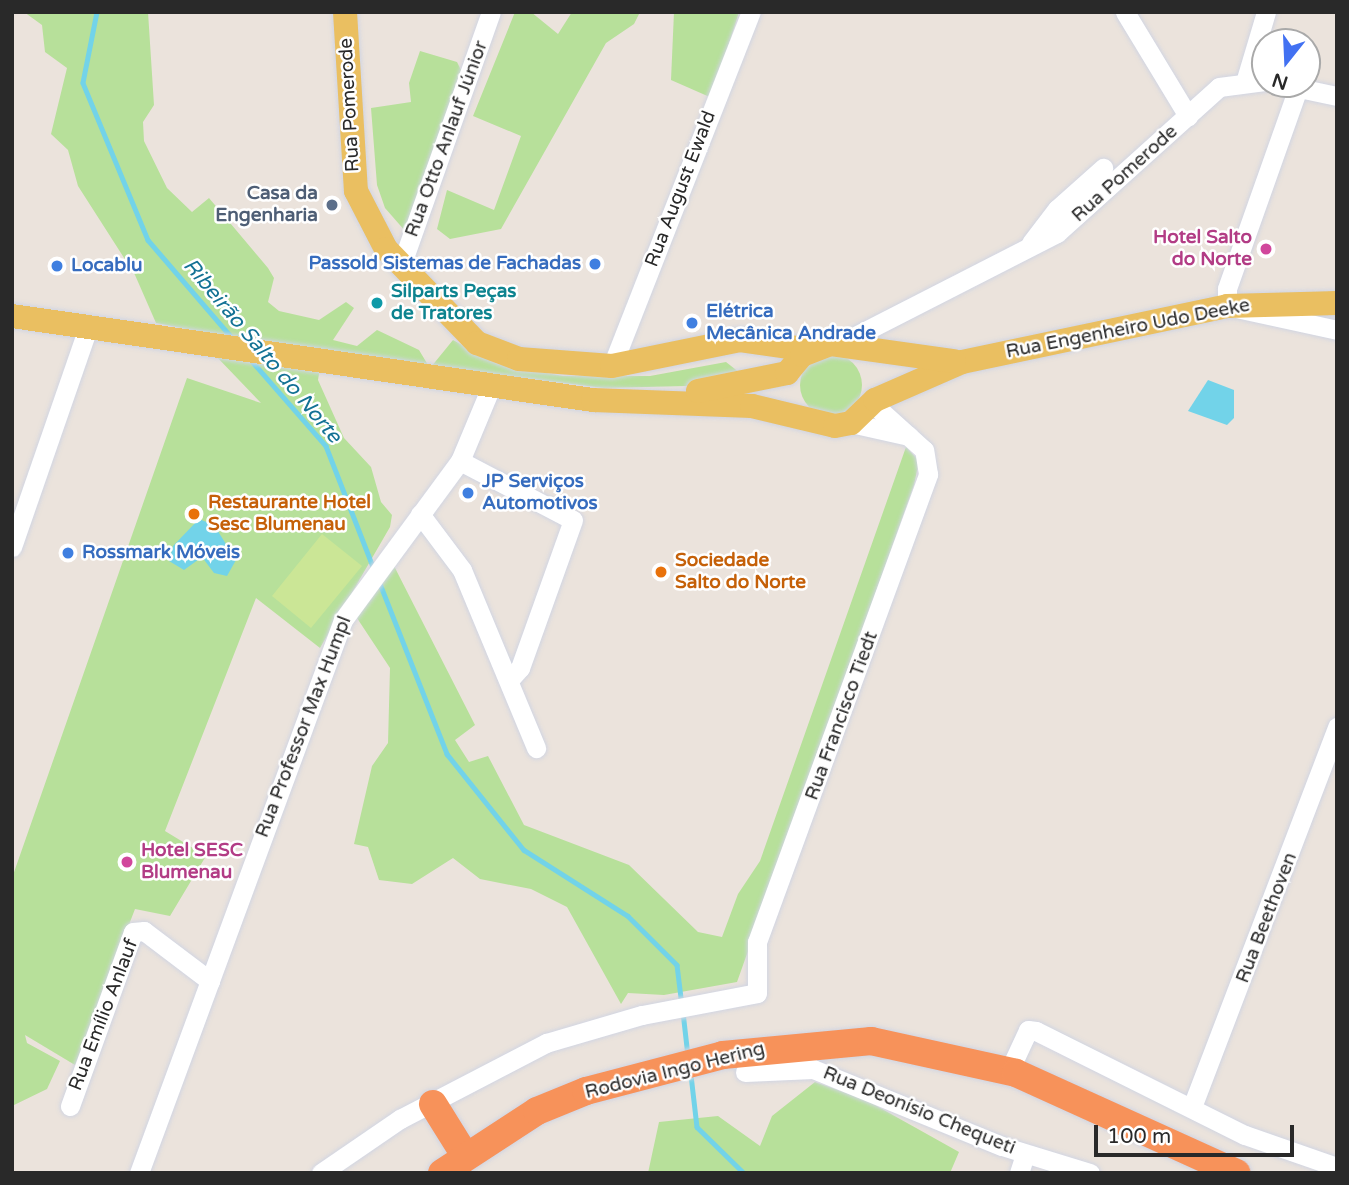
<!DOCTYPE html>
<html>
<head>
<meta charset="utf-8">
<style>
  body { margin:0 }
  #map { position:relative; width:1349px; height:1185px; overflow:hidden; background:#ebe3dc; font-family:"Varela Round",sans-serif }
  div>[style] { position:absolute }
  .green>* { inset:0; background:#b7e09a }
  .round { border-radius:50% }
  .pitch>* { inset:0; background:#cbe696 }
  .water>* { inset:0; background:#72d3e9 }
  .stream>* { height:4.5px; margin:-2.25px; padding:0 2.25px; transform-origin:2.25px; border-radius:2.25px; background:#72d3e9 }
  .roads { filter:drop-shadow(0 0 2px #d1d5e2) drop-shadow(0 0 2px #d1d5e2) }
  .minor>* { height:19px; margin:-9.5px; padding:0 9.5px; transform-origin:9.5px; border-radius:9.5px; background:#fff }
  .major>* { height:24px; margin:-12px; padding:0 12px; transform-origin:12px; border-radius:12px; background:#eabf61 }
  .highway>* { height:28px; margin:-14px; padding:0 14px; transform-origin:14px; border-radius:14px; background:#f7925a }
  .dots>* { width:19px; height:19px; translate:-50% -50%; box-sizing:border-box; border:4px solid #fff; border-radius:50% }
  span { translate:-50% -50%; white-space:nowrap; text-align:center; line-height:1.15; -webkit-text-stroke:5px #fff; paint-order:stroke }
  .street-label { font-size:19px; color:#292929 }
  .service-label { font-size:19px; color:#4e5e75; font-weight:700 }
  .right { translate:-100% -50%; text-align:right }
  .hotel-label { font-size:19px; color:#b23c85; font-weight:700 }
  .left { translate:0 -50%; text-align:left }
  .shop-label { font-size:19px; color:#366cbe; font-weight:700 }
  .culture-label { font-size:19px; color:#0d838f; font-weight:700 }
  .food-label { font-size:19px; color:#c56008; font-weight:700 }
  .water-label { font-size:21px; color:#137294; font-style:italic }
  .frame { position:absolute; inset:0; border:14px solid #292929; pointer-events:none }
  .north { position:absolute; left:1251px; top:28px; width:70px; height:70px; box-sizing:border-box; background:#fff; border:2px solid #a9a9a9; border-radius:50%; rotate:198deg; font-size:19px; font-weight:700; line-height:28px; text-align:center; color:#292929 }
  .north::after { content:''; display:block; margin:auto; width:24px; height:32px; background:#4271f2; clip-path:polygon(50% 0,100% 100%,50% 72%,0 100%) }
  .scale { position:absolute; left:1094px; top:1125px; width:200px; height:32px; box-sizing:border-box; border:4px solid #292929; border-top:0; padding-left:9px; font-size:21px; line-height:24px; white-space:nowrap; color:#292929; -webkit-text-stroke:5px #fff; paint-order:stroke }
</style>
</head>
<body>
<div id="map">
  <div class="green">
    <div style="clip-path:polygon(24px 12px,148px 12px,154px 105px,143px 122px,144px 141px,167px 188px,192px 212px,209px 198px,268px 268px,274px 278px,268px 302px,279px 311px,319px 320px,346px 302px,354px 308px,333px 340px,357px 346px,377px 330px,419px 350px,428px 365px,323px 349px,318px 380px,344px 438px,371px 467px,381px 502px,392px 515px,390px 527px,320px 648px,256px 598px,165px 831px,206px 856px,170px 916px,135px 909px,75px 1065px,25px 1035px,27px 1043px,60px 1061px,47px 1089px,12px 1106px,12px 878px,187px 378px,261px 403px,191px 330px,156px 323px,135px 275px,78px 186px,68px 150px,51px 134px,67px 68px,45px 52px,42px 25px)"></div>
    <div style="clip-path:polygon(515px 12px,531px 12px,558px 34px,572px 12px,640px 12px,634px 24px,606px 43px,501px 229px,450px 239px,437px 229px,447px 190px,494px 210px,521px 136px,473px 116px)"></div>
    <div style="clip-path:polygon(674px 12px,739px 12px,712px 98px,671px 80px)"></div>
    <div style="clip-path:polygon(420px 51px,457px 62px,461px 70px,406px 232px,385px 208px,377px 185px,371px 108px,411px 102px,409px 83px)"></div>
    <div style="clip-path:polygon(453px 340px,497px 364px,563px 376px,650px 376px,726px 362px,740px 373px,686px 386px,604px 388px,431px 367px)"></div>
    <div class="round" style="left:800px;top:354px;width:62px;height:62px"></div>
    <div style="clip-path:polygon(906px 447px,919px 461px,914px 485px,737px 982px,664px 995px,628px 993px,621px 1004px,567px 907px,531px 889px,480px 879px,453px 858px,412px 884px,379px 880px,368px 847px,354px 844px,372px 766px,388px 743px,390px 668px,355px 615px,393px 564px,475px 725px,455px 740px,469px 762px,488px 756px,524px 825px,629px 865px,698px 932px,722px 937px,738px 894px,760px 861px)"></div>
    <div style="clip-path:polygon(815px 1082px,866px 1100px,959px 1152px,950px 1173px,648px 1173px,659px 1122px,718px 1116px,760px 1146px,772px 1116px)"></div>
  </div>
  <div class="pitch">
    <div style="clip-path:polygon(322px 534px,362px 566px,311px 628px,272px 596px)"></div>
  </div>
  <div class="water">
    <div style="clip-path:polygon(1208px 380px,1234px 390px,1234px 418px,1227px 425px,1188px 411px)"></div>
    <div style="clip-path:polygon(199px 519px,214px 525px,236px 560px,227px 576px,214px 573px,202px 557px,184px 570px,169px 561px,173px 546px)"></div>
  </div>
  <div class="stream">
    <div style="left:97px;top:12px;width:72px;rotate:101.2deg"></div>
    <div style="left:83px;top:83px;width:170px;rotate:67.5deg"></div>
    <div style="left:148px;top:240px;width:132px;rotate:49.3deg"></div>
    <div style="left:251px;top:360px;width:114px;rotate:48.9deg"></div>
    <div style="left:326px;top:446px;width:132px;rotate:68.7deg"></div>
    <div style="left:379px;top:581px;width:186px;rotate:68.5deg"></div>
    <div style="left:447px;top:754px;width:123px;rotate:51.3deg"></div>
    <div style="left:524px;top:850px;width:123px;rotate:32.4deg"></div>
    <div style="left:628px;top:916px;width:69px;rotate:45deg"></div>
    <div style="left:677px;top:965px;width:39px;rotate:83deg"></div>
    <div style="left:683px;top:1012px;width:44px;rotate:83.5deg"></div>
    <div style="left:691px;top:1075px;width:52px;rotate:83.4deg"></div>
    <div style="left:697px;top:1127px;width:66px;rotate:44.4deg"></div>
  </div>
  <div class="roads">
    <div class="minor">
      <div style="left:1125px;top:12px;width:122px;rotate:58.8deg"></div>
      <div style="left:1246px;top:79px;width:70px;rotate:-73.4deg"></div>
      <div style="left:1280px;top:84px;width:58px;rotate:11.9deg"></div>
      <div style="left:1298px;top:88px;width:213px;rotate:109.5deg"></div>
      <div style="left:1227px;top:289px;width:17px;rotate:90deg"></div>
      <div style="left:1227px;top:306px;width:113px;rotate:12.3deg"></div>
      <div style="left:1031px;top:243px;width:43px;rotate:-52.6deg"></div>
      <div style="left:1057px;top:209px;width:62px;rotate:-41.7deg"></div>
      <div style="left:401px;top:266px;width:269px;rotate:-70.5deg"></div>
      <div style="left:840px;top:344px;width:244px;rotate:-27.1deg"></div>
      <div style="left:1057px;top:233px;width:218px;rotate:-42deg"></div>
      <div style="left:1219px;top:87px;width:46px;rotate:-7.4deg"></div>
      <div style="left:612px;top:366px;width:380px;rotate:-68.6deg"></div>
      <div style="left:851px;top:423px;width:59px;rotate:12.6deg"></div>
      <div style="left:460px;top:461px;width:127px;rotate:27.6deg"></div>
      <div style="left:573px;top:520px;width:157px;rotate:109.7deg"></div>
      <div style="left:520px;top:668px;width:15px;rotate:132deg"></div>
      <div style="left:420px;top:514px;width:70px;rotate:53.1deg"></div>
      <div style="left:462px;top:570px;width:193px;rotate:67.4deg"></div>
      <div style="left:12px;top:547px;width:233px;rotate:-70.9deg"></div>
      <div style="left:1009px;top:1071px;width:45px;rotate:-65.1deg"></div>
      <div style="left:1028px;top:1030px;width:8px;rotate:7deg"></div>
      <div style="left:1036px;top:1031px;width:233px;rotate:26.5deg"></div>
      <div style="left:1245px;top:1135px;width:97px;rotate:19.2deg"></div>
      <div style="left:745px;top:1072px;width:68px;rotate:-2.5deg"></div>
      <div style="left:813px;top:1069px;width:204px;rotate:22.2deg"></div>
      <div style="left:1002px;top:1146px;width:92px;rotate:17.1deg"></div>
      <div style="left:70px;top:1106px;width:185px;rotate:-70.1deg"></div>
      <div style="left:133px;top:932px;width:11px;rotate:-5deg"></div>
      <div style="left:144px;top:931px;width:83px;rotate:37.1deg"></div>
      <div style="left:1192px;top:1107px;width:407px;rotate:-69.1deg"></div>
      <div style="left:139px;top:1173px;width:589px;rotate:-69.75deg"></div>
      <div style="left:343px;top:620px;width:197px;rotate:-53.7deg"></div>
      <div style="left:460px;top:461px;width:80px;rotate:-67.3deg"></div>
      <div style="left:321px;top:1173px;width:96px;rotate:-34.4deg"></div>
      <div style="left:400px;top:1119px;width:165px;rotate:-27.5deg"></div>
      <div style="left:546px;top:1043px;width:100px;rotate:-16.3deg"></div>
      <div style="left:642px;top:1015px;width:117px;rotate:-10.8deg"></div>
      <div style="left:757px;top:993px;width:51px;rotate:-90deg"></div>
      <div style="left:757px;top:942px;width:498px;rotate:-69.9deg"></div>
      <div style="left:928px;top:474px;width:24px;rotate:-99deg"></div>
      <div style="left:924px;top:450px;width:69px;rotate:-138deg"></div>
      <div style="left:1019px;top:1173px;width:20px;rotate:-72deg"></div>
    </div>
    <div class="major">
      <div style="left:345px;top:12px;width:179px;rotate:86.5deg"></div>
      <div style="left:356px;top:191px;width:65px;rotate:62.7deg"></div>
      <div style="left:386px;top:249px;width:131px;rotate:45.9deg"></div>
      <div style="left:477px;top:343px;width:45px;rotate:20.9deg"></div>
      <div style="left:519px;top:359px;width:93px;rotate:4.3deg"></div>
      <div style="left:612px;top:366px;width:131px;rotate:-11.5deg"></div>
      <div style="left:740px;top:340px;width:71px;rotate:8.1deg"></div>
      <div style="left:12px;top:316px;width:587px;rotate:8.23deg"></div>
      <div style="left:593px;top:400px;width:159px;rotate:2.2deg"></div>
      <div style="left:752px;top:406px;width:85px;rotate:13.5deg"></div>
      <div style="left:835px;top:426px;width:16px;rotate:-11deg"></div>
      <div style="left:851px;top:423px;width:33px;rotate:-44deg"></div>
      <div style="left:875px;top:400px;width:95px;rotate:-23.6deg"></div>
      <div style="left:962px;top:362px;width:271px;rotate:-11.9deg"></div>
      <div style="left:1227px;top:306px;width:110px;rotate:-1.6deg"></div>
      <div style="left:698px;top:391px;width:91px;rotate:-11.4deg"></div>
      <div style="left:787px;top:373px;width:23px;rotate:-50deg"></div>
      <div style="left:802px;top:355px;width:31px;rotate:-21deg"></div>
      <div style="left:831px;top:344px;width:124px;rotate:7.9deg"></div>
    </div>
    <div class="highway">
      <div style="left:433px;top:1104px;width:62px;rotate:58.1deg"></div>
      <div style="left:442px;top:1173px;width:113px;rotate:-33.1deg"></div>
      <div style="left:537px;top:1111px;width:53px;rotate:-22.2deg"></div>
      <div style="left:586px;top:1091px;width:142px;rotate:-14.7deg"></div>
      <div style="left:723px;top:1055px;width:149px;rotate:-5.4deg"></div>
      <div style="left:871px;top:1041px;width:148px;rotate:12.4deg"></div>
      <div style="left:1016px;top:1073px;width:242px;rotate:24.4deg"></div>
    </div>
  </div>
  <div class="dots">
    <div style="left:332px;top:205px;background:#5c6f8a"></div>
    <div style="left:1266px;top:249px;background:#d1479c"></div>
    <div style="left:595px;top:264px;background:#3f7fe0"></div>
    <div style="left:57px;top:266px;background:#3f7fe0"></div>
    <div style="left:377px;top:303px;background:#0f9aa8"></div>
    <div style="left:692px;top:323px;background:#3f7fe0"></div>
    <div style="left:468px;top:493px;background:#3f7fe0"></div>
    <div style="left:194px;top:514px;background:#e8710a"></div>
    <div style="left:68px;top:553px;background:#3f7fe0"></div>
    <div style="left:661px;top:572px;background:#e8710a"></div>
    <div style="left:127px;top:862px;background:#d1479c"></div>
  </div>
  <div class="street-label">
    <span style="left:350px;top:105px;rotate:-93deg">Rua Pomerode</span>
    <span style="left:447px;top:139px;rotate:-70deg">Rua Otto Anlauf Júnior</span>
    <span style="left:1125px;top:174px;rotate:-42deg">Rua Pomerode</span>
    <span style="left:681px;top:189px;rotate:-69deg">Rua August Ewald</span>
    <span style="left:1128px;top:329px;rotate:-11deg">Rua Engenheiro Udo Deeke</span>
    <span style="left:842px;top:716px;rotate:-70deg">Rua Francisco Tiedt</span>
    <span style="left:304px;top:727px;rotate:-69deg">Rua Professor Max Humpl</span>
    <span style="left:1267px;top:918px;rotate:-69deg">Rua Beethoven</span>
    <span style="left:104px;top:1015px;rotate:-69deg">Rua Emílio Anlauf</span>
    <span style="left:675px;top:1071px;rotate:-14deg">Rodovia Ingo Hering</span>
    <span style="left:919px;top:1111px;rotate:22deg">Rua Deonísio Chequeti</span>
  </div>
  <div class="service-label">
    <span class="right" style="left:318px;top:205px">Casa da<br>Engenharia</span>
  </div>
  <div class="hotel-label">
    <span class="right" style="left:1252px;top:249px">Hotel Salto<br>do Norte</span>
    <span class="left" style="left:141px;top:862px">Hotel SESC<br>Blumenau</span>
  </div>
  <div class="shop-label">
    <span class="right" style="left:581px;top:264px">Passold Sistemas de Fachadas</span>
    <span class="left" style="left:71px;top:266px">Locablu</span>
    <span class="left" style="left:706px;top:323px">Elétrica<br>Mecânica Andrade</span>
    <span class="left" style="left:482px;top:493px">JP Serviços<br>Automotivos</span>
    <span class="left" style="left:82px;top:553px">Rossmark Móveis</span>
  </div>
  <div class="culture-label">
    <span class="left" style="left:391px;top:303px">Silparts Peças<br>de Tratores</span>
  </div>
  <div class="food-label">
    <span class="left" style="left:208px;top:514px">Restaurante Hotel<br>Sesc Blumenau</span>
    <span class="left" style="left:675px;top:572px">Sociedade<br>Salto do Norte</span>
  </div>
  <div class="water-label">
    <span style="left:262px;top:351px;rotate:50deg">Ribeirão Salto do Norte</span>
  </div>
  <div class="frame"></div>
  <div class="north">N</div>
  <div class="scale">100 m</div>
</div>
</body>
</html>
